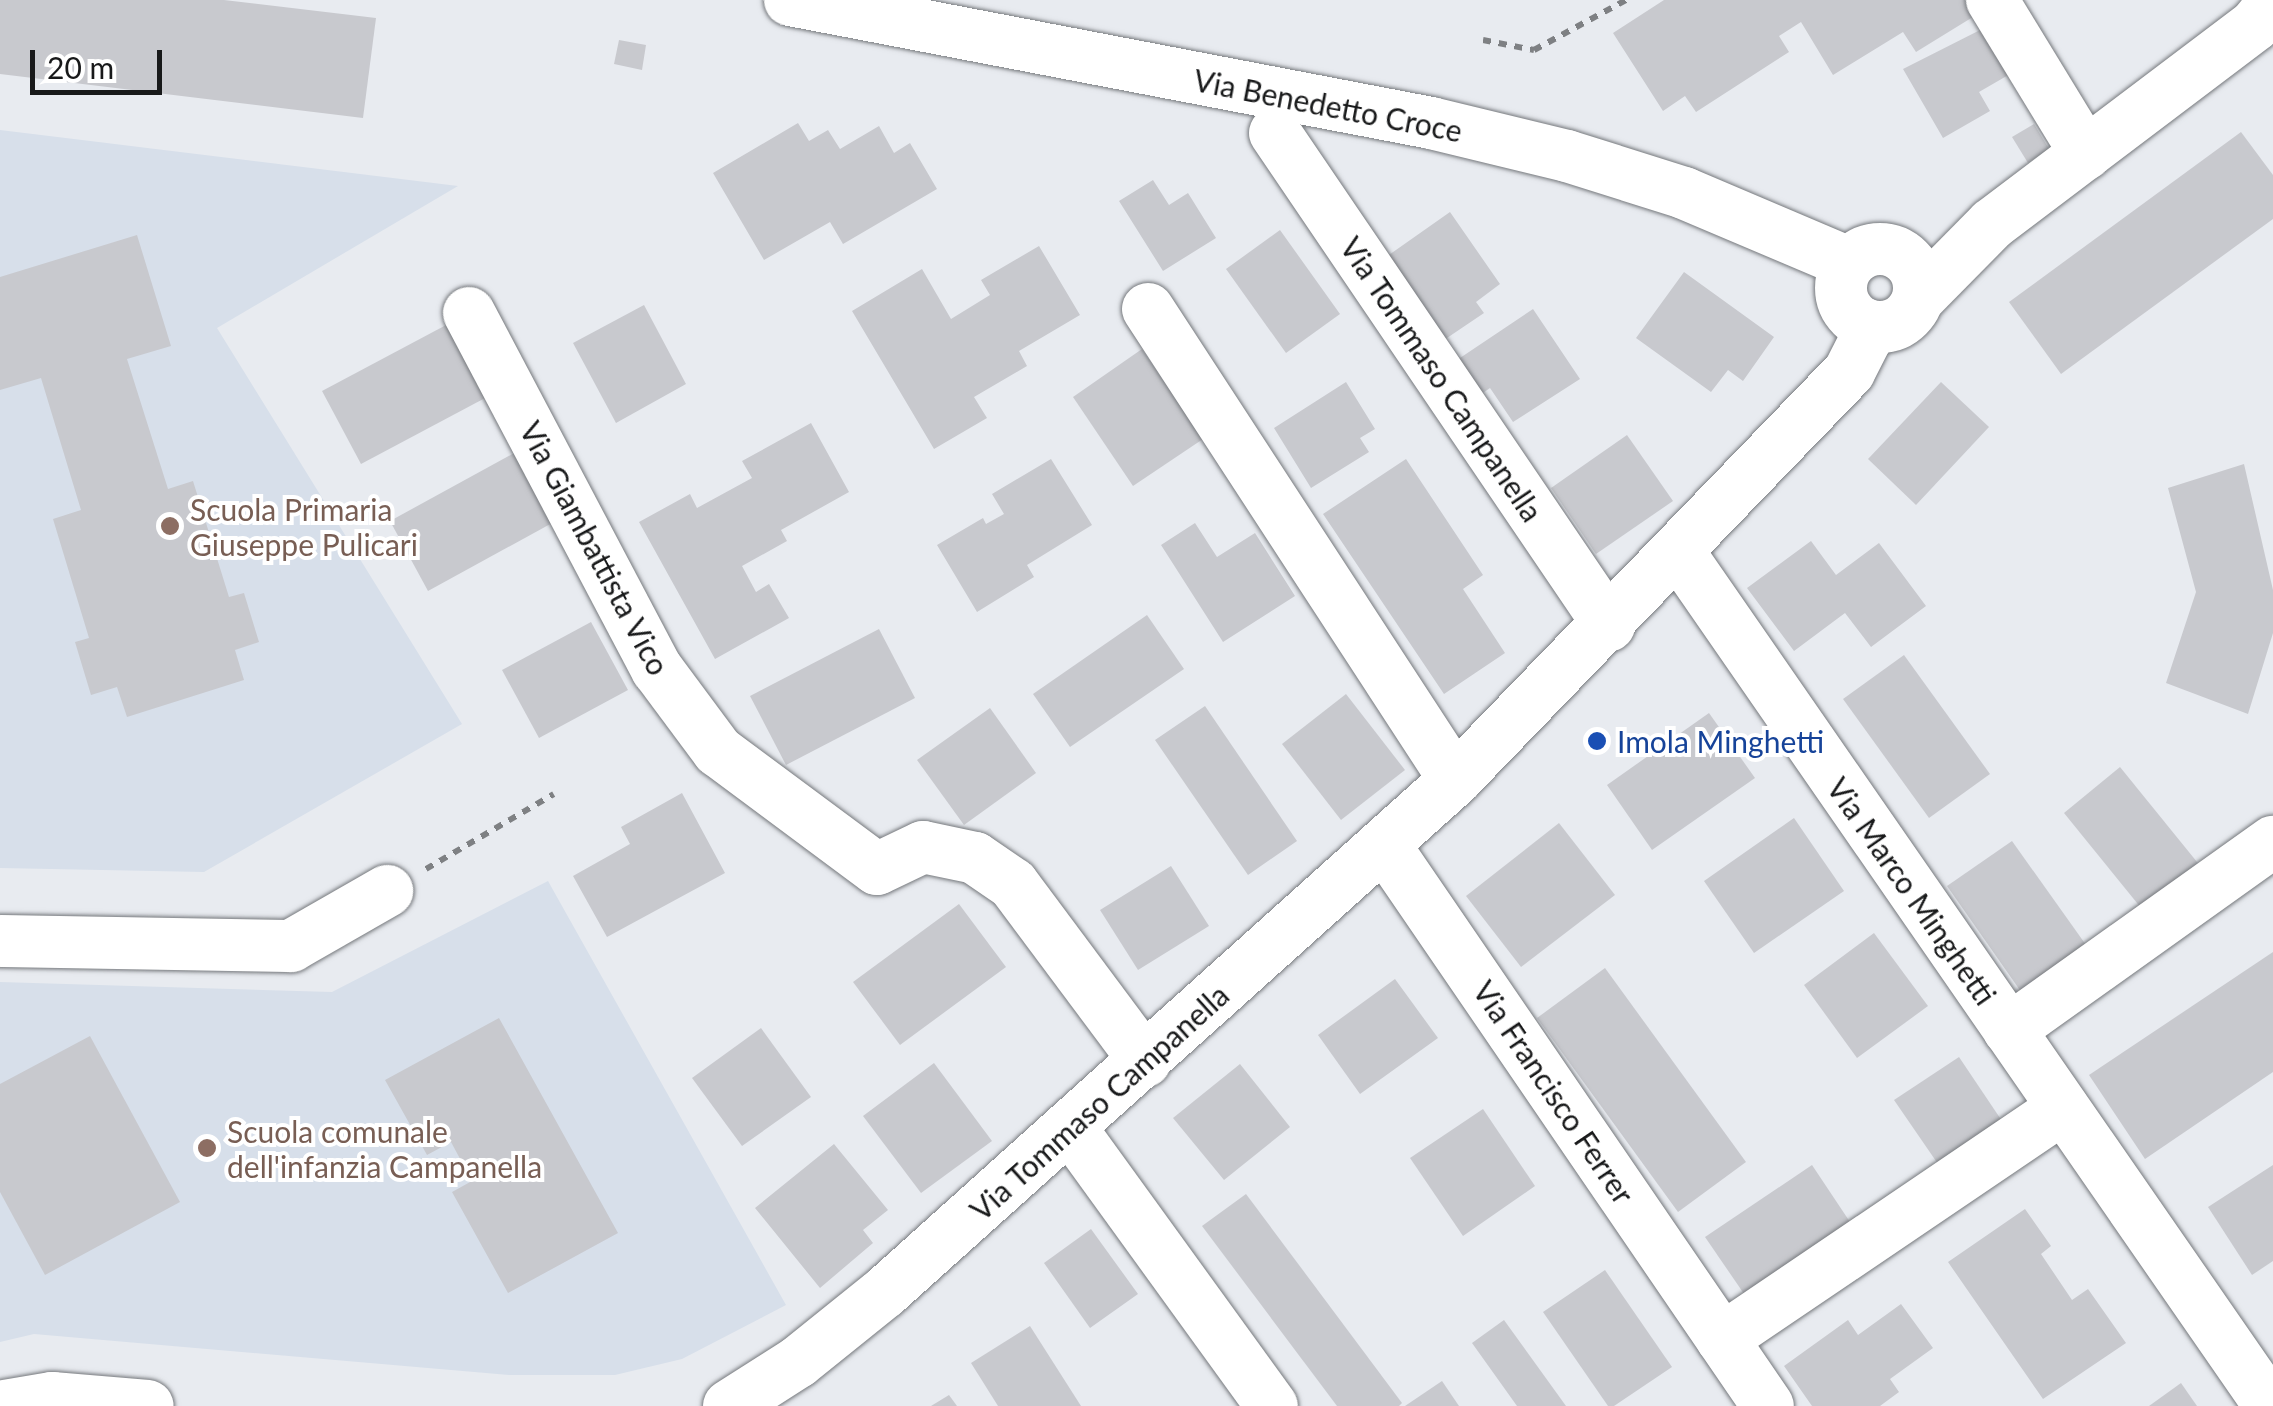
<!DOCTYPE html>
<html>
<head>
<meta charset="utf-8">
<style>
  body { margin:0 }
  #map { position:relative; width:2273px; height:1406px; overflow:hidden; background:#e8ebf0; font-family:Lato,sans-serif }
  div>[style] { position:absolute }
  .built>* { inset:0; background:#d7dfea }
  .building>* { inset:0; background:#c8c9ce }
  .path>* { height:6px; margin-top:-3px; transform-origin:0; background:repeating-linear-gradient(90deg,#7e8083 0 8px,transparent 0 16px) }
  .roads { filter:drop-shadow(0 0 2px #75787c) drop-shadow(0 0 2px #75787c) }
  .minor>* { height:52px; margin:-26px; padding:0 26px; transform-origin:26px; border-radius:26px; background:#fff }
  .minor>.ring { margin:-26px; padding:0; box-sizing:content-box; background:none; border:52px solid #fff; border-radius:50% }
  .dots>* { width:28px; height:28px; translate:-50% -50%; box-sizing:border-box; border:5px solid #fff; border-radius:50% }
  span { translate:-50% -50%; white-space:nowrap; text-align:center; line-height:1.15; -webkit-text-stroke:8px #fff; paint-order:stroke }
  .street-label { font-size:30px; color:#18191a }
  .education-label { font-size:30px; color:#785e54 }
  .left { translate:0 -50%; text-align:left }
  .transit-label { font-size:30px; color:#164399 }
  .scale { position:absolute; left:30px; top:50px; width:132px; height:45px; box-sizing:border-box; border:5px solid #18191a; border-top:0; padding-left:12px; font-size:30px; line-height:35px; white-space:nowrap; color:#18191a; -webkit-text-stroke:8px #fff; paint-order:stroke }
</style>
</head>
<body>
<div id="map">
  <div class="built">
    <div style="clip-path:polygon(0 130px,458px 186px,217px 328px,462px 724px,204px 872px,0 868px)"></div>
    <div style="clip-path:polygon(548px 881px,786px 1305px,682px 1359px,615px 1375px,509px 1375px,34px 1334px,0 1342px,0 982px,332px 992px)"></div>
  </div>
  <div class="building">
    <div style="clip-path:polygon(0 0,224px 0,376px 18px,363px 118px,0 74px)"></div>
    <div style="clip-path:polygon(1664px 0,1974px 0,1981px 12px,1916px 52px,1903px 32px,1833px 75px,1801px 22px,1779px 36px,1789px 52px,1696px 112px,1685px 96px,1663px 111px,1613px 33px)"></div>
    <div style="clip-path:polygon(1990px 25px,2017px 70px,1979px 92px,1990px 111px,1943px 138px,1903px 69px)"></div>
    <div style="clip-path:polygon(619px 40px,646px 45px,642px 70px,614px 64px)"></div>
    <div style="clip-path:polygon(798px 123px,809px 141px,828px 130px,840px 149px,879px 126px,894px 153px,910px 143px,937px 189px,843px 244px,830px 222px,764px 260px,713px 173px)"></div>
    <div style="clip-path:polygon(2034px 124px,2049px 149px,2028px 163px,2012px 137px)"></div>
    <div style="clip-path:polygon(2241px 132px,2273px 175px,2273px 219px,2061px 374px,2009px 302px)"></div>
    <div style="clip-path:polygon(1153px 180px,1169px 205px,1188px 193px,1216px 238px,1163px 271px,1119px 201px)"></div>
    <div style="clip-path:polygon(1450px 212px,1500px 284px,1476px 302px,1484px 313px,1444px 340px,1386px 257px)"></div>
    <div style="clip-path:polygon(1280px 230px,1340px 314px,1286px 353px,1226px 269px)"></div>
    <div style="clip-path:polygon(137px 235px,171px 346px,127px 359px,168px 489px,193px 481px,229px 597px,244px 593px,259px 642px,235px 650px,244px 680px,127px 717px,117px 687px,91px 695px,75px 642px,89px 638px,53px 519px,81px 510px,41px 378px,0 390px,0 277px)"></div>
    <div style="clip-path:polygon(1039px 246px,1080px 315px,1019px 351px,1027px 366px,974px 397px,987px 418px,934px 449px,852px 311px,922px 269px,951px 319px,990px 295px,981px 280px)"></div>
    <div style="clip-path:polygon(1684px 272px,1774px 337px,1743px 381px,1728px 370px,1711px 392px,1636px 338px)"></div>
    <div style="clip-path:polygon(644px 305px,686px 384px,616px 423px,573px 343px)"></div>
    <div style="clip-path:polygon(1533px 309px,1580px 379px,1513px 422px,1490px 388px,1480px 395px,1457px 360px)"></div>
    <div style="clip-path:polygon(448px 324px,487px 397px,361px 464px,322px 391px)"></div>
    <div style="clip-path:polygon(1142px 349px,1203px 439px,1133px 486px,1073px 397px)"></div>
    <div style="clip-path:polygon(1346px 382px,1375px 429px,1360px 438px,1369px 452px,1311px 488px,1274px 428px)"></div>
    <div style="clip-path:polygon(1941px 382px,1989px 427px,1916px 505px,1868px 459px)"></div>
    <div style="clip-path:polygon(811px 423px,849px 492px,781px 530px,787px 541px,742px 566px,756px 592px,769px 584px,789px 618px,715px 659px,639px 522px,690px 494px,697px 508px,752px 478px,742px 461px)"></div>
    <div style="clip-path:polygon(1627px 435px,1673px 501px,1596px 554px,1551px 488px)"></div>
    <div style="clip-path:polygon(516px 452px,554px 522px,428px 591px,390px 521px)"></div>
    <div style="clip-path:polygon(1051px 459px,1092px 525px,1027px 565px,1034px 577px,977px 612px,937px 545px,983px 518px,986px 524px,1004px 514px,992px 494px)"></div>
    <div style="clip-path:polygon(1406px 459px,1483px 575px,1463px 589px,1505px 653px,1444px 694px,1323px 514px)"></div>
    <div style="clip-path:polygon(2244px 464px,2273px 590px,2273px 633px,2248px 714px,2166px 683px,2196px 592px,2168px 488px)"></div>
    <div style="clip-path:polygon(1195px 523px,1217px 557px,1255px 533px,1295px 596px,1223px 642px,1161px 545px)"></div>
    <div style="clip-path:polygon(1811px 541px,1836px 575px,1879px 543px,1926px 606px,1871px 647px,1845px 613px,1794px 651px,1747px 588px)"></div>
    <div style="clip-path:polygon(1147px 615px,1184px 669px,1070px 747px,1033px 694px)"></div>
    <div style="clip-path:polygon(591px 622px,628px 690px,539px 738px,502px 670px)"></div>
    <div style="clip-path:polygon(879px 629px,915px 698px,786px 765px,750px 696px)"></div>
    <div style="clip-path:polygon(1904px 655px,1990px 774px,1929px 818px,1843px 699px)"></div>
    <div style="clip-path:polygon(1346px 694px,1405px 770px,1341px 820px,1282px 744px)"></div>
    <div style="clip-path:polygon(1205px 706px,1297px 841px,1248px 875px,1155px 740px)"></div>
    <div style="clip-path:polygon(990px 708px,1036px 773px,964px 825px,917px 760px)"></div>
    <div style="clip-path:polygon(1709px 713px,1755px 778px,1652px 850px,1607px 785px)"></div>
    <div style="clip-path:polygon(2120px 767px,2210px 878px,2154px 924px,2064px 813px)"></div>
    <div style="clip-path:polygon(682px 793px,725px 873px,607px 937px,573px 876px,630px 844px,621px 827px)"></div>
    <div style="clip-path:polygon(1794px 818px,1844px 891px,1754px 953px,1704px 881px)"></div>
    <div style="clip-path:polygon(1559px 823px,1615px 895px,1521px 967px,1466px 896px)"></div>
    <div style="clip-path:polygon(2012px 841px,2096px 959px,2031px 1006px,1947px 886px)"></div>
    <div style="clip-path:polygon(1171px 866px,1209px 926px,1138px 970px,1100px 910px)"></div>
    <div style="clip-path:polygon(959px 904px,1006px 967px,900px 1045px,853px 982px)"></div>
    <div style="clip-path:polygon(1874px 933px,1928px 1006px,1857px 1058px,1804px 985px)"></div>
    <div style="clip-path:polygon(2273px 952px,2273px 1072px,2145px 1159px,2089px 1075px)"></div>
    <div style="clip-path:polygon(1605px 968px,1746px 1162px,1678px 1212px,1537px 1018px)"></div>
    <div style="clip-path:polygon(1395px 979px,1438px 1038px,1360px 1094px,1318px 1035px)"></div>
    <div style="clip-path:polygon(499px 1018px,618px 1233px,508px 1293px,452px 1192px,472px 1181px,451px 1142px,427px 1155px,385px 1080px)"></div>
    <div style="clip-path:polygon(761px 1028px,811px 1097px,742px 1146px,692px 1078px)"></div>
    <div style="clip-path:polygon(90px 1036px,180px 1202px,45px 1275px,0 1192px,0 1084px)"></div>
    <div style="clip-path:polygon(1959px 1057px,2002px 1121px,1938px 1164px,1894px 1100px)"></div>
    <div style="clip-path:polygon(934px 1063px,992px 1141px,921px 1193px,863px 1116px)"></div>
    <div style="clip-path:polygon(1240px 1064px,1290px 1127px,1224px 1180px,1173px 1118px)"></div>
    <div style="clip-path:polygon(1483px 1109px,1535px 1186px,1463px 1236px,1410px 1158px)"></div>
    <div style="clip-path:polygon(834px 1144px,888px 1210px,863px 1230px,873px 1243px,820px 1288px,755px 1208px)"></div>
    <div style="clip-path:polygon(1812px 1165px,1858px 1234px,1753px 1307px,1705px 1237px)"></div>
    <div style="clip-path:polygon(2273px 1165px,2273px 1261px,2252px 1275px,2208px 1207px)"></div>
    <div style="clip-path:polygon(1246px 1194px,1402px 1403px,1399px 1406px,1337px 1406px,1202px 1226px)"></div>
    <div style="clip-path:polygon(2025px 1209px,2051px 1246px,2041px 1254px,2072px 1300px,2088px 1289px,2126px 1343px,2043px 1399px,1948px 1262px)"></div>
    <div style="clip-path:polygon(1091px 1229px,1138px 1294px,1090px 1328px,1044px 1263px)"></div>
    <div style="clip-path:polygon(1605px 1270px,1672px 1367px,1614px 1406px,1608px 1406px,1543px 1312px)"></div>
    <div style="clip-path:polygon(1901px 1304px,1933px 1348px,1890px 1379px,1899px 1392px,1880px 1406px,1812px 1406px,1784px 1366px,1848px 1320px,1858px 1335px)"></div>
    <div style="clip-path:polygon(1504px 1320px,1566px 1406px,1517px 1406px,1472px 1343px)"></div>
    <div style="clip-path:polygon(1030px 1326px,1081px 1406px,998px 1406px,971px 1363px)"></div>
    <div style="clip-path:polygon(1442px 1381px,1459px 1406px,1405px 1406px)"></div>
    <div style="clip-path:polygon(2181px 1383px,2197px 1406px,2149px 1406px)"></div>
    <div style="clip-path:polygon(949px 1395px,957px 1406px,931px 1406px)"></div>
  </div>
  <div class="path">
    <div style="left:1483px;top:40px;width:52px;rotate:11.1deg"></div>
    <div style="left:1534px;top:50px;width:105px;rotate:-28.5deg"></div>
    <div style="left:426px;top:869px;width:148px;rotate:-30.4deg"></div>
  </div>
  <div class="roads">
    <div class="minor">
      <div style="left:790px;top:0;width:653px;rotate:10.86deg"></div>
      <div style="left:1431px;top:123px;width:140px;rotate:13.6deg"></div>
      <div style="left:1567px;top:156px;width:123px;rotate:17.5deg"></div>
      <div style="left:1684px;top:193px;width:179px;rotate:23deg"></div>
      <div style="left:1992px;top:0;width:180px;rotate:58.6deg"></div>
      <div style="left:1275px;top:133px;width:595px;rotate:55.83deg"></div>
      <div class="ring" style="left:1841px;top:249px;width:26px;height:26px"></div>
      <div style="left:1918px;top:299px;width:105px;rotate:-45.4deg"></div>
      <div style="left:1992px;top:224px;width:330px;rotate:-37.1deg"></div>
      <div style="left:2255px;top:25px;width:28px;rotate:-51deg"></div>
      <div style="left:1148px;top:309px;width:562px;rotate:56.9deg"></div>
      <div style="left:469px;top:313px;width:403px;rotate:62.2deg"></div>
      <div style="left:657px;top:669px;width:102px;rotate:53.4deg"></div>
      <div style="left:718px;top:751px;width:198px;rotate:36.6deg"></div>
      <div style="left:877px;top:869px;width:51px;rotate:-25.6deg"></div>
      <div style="left:923px;top:847px;width:53px;rotate:11.9deg"></div>
      <div style="left:975px;top:858px;width:46px;rotate:34.4deg"></div>
      <div style="left:1013px;top:884px;width:221px;rotate:53.3deg"></div>
      <div style="left:1680px;top:554px;width:1036px;rotate:55.3deg"></div>
      <div style="left:1385px;top:846px;width:678px;rotate:55.63deg"></div>
      <div style="left:0;top:941px;width:291px;rotate:1deg"></div>
      <div style="left:291px;top:946px;width:111px;rotate:-29.8deg"></div>
      <div style="left:2009px;top:1030px;width:324px;rotate:-35.5deg"></div>
      <div style="left:1072px;top:1130px;width:341px;rotate:54.1deg"></div>
      <div style="left:1722px;top:1339px;width:412px;rotate:-34.1deg"></div>
      <div style="left:5px;top:1406px;width:48px;rotate:-9.7deg"></div>
      <div style="left:52px;top:1398px;width:96px;rotate:4.8deg"></div>
      <div style="left:729px;top:1406px;width:82px;rotate:-32.5deg"></div>
      <div style="left:798px;top:1362px;width:112px;rotate:-38.8deg"></div>
      <div style="left:885px;top:1292px;width:766px;rotate:-41.93deg"></div>
      <div style="left:1455px;top:780px;width:567px;rotate:-46deg"></div>
      <div style="left:1849px;top:372px;width:37px;rotate:-63deg"></div>
      <div style="left:1866px;top:339px;width:15px;rotate:-94deg"></div>
    </div>
  </div>
  <div class="dots">
    <div style="left:170px;top:526px;background:#8d6e63"></div>
    <div style="left:1597px;top:741px;background:#1a4fb4"></div>
    <div style="left:207px;top:1148px;background:#8d6e63"></div>
  </div>
  <div class="street-label">
    <span style="left:1328px;top:105px;rotate:11deg">Via Benedetto Croce</span>
    <span style="left:1442px;top:379px;rotate:56deg">Via Tommaso Campanella</span>
    <span style="left:595px;top:548px;rotate:62deg">Via Giambattista Vico</span>
    <span style="left:1912px;top:891px;rotate:55deg">Via Marco Minghetti</span>
    <span style="left:1554px;top:1092px;rotate:56deg">Via Francisco Ferrer</span>
    <span style="left:1099px;top:1102px;rotate:-42deg">Via Tommaso Campanella</span>
  </div>
  <div class="education-label">
    <span class="left" style="left:190px;top:526px">Scuola Primaria<br>Giuseppe Pulicari</span>
    <span class="left" style="left:227px;top:1148px">Scuola comunale<br>dell'infanzia Campanella</span>
  </div>
  <div class="transit-label">
    <span class="left" style="left:1617px;top:741px">Imola Minghetti</span>
  </div>
  <div class="scale">20 m</div>
</div>
</body>
</html>
